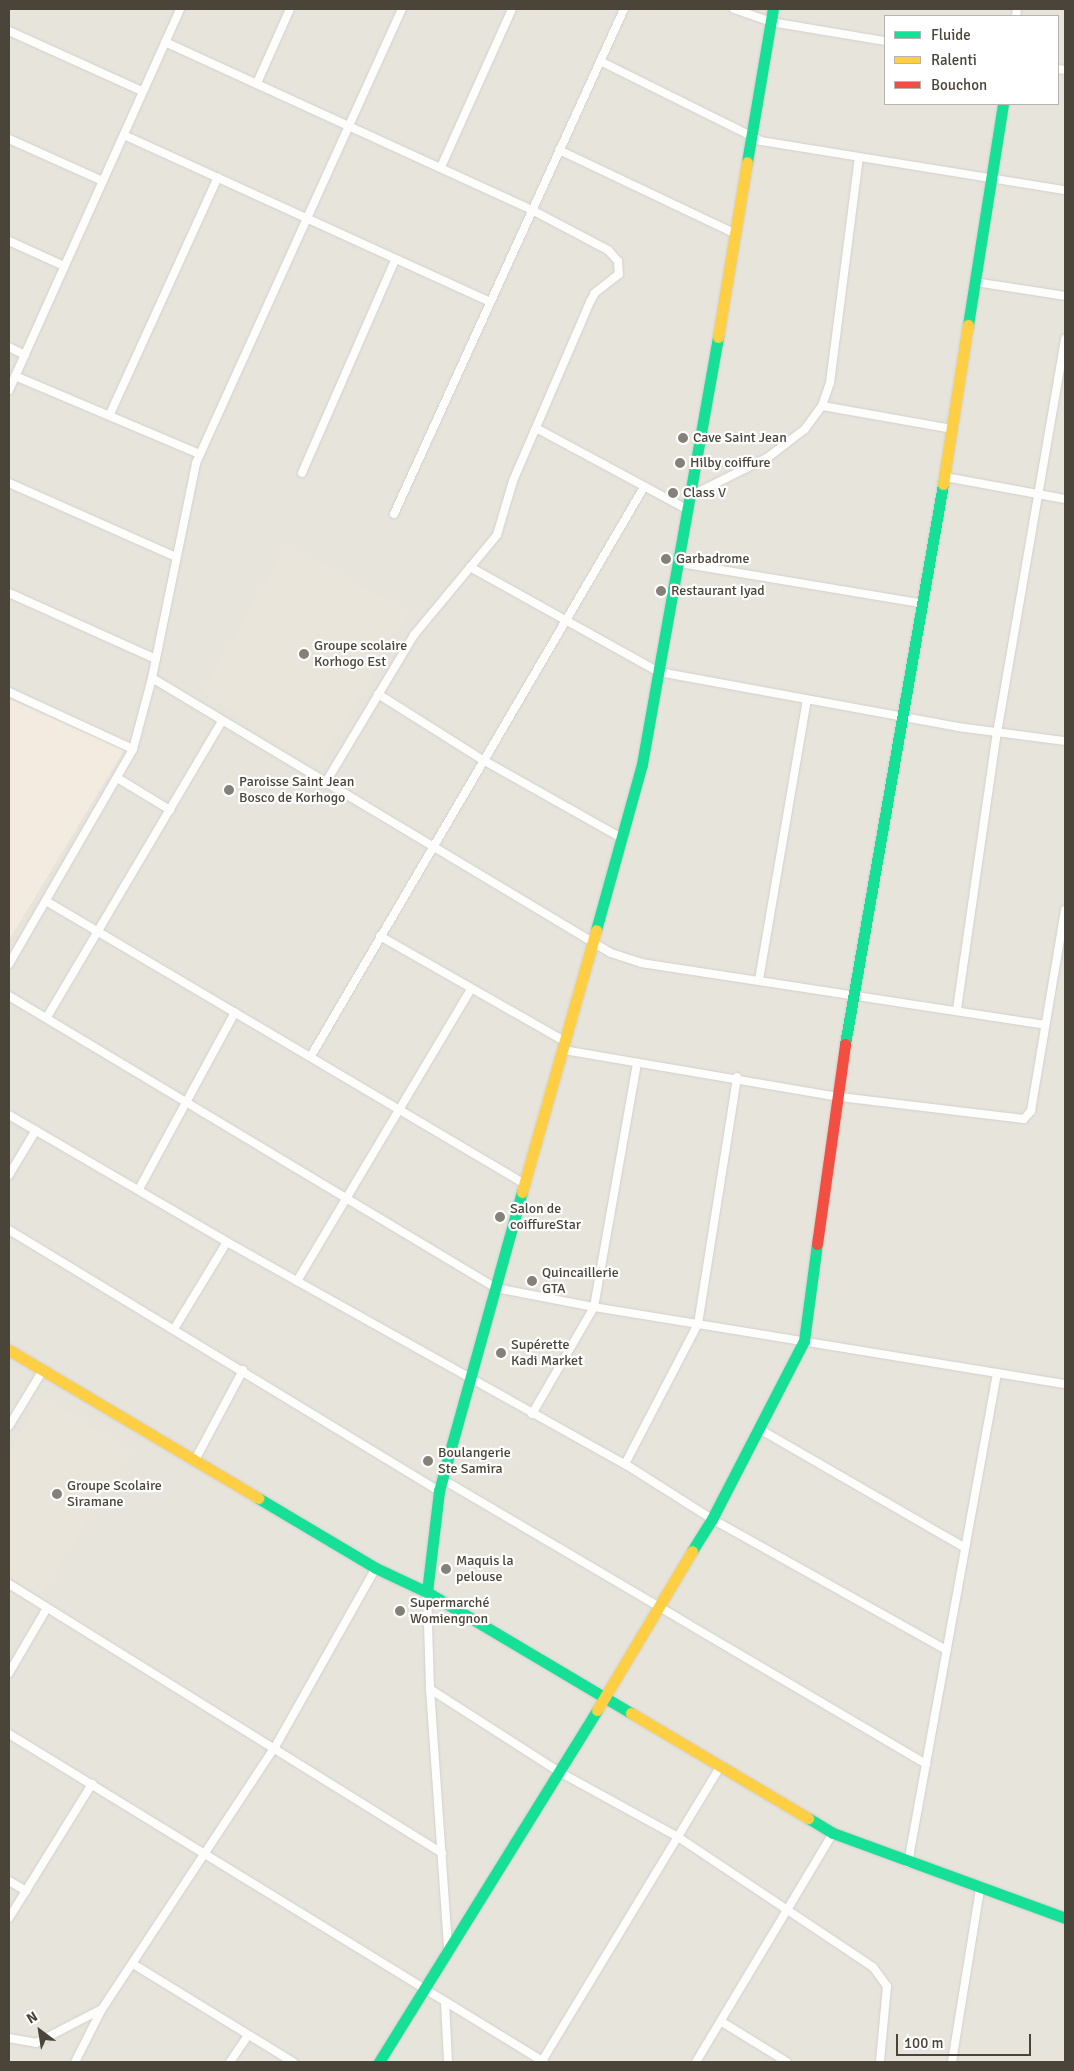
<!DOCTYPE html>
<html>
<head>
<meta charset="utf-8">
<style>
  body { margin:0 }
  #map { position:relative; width:1074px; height:2071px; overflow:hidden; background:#f4f2ee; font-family:Signika,sans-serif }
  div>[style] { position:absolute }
  .residential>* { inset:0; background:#e7e4dc }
  .commercial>* { inset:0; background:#f3ebdf }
  .education>* { inset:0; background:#eae5da }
  .roads { filter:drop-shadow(0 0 1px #d2d0cb) drop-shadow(0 0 1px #d2d0cb) }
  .street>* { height:8px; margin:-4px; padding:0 4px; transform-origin:4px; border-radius:4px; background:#fdfdfc }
  .fast>* { height:11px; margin:-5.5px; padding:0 5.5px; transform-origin:5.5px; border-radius:5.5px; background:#16e098 }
  .slow>* { height:11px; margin:-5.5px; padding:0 5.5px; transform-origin:5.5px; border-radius:5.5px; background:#ffcf43 }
  .jam>* { height:11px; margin:-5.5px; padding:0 5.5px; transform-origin:5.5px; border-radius:5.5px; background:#f24e42 }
  .dots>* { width:14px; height:14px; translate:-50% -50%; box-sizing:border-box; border:2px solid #fff; border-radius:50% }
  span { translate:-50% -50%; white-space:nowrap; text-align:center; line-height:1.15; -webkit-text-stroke:4.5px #fff; paint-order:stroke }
  .poi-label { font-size:14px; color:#4b4439 }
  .left { translate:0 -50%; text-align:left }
  .frame { position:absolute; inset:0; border:10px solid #4b4439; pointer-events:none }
  .legend { position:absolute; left:884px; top:15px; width:175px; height:90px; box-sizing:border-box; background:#fff; border:1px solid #b7b4b0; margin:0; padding:6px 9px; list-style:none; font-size:15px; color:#4b4439 }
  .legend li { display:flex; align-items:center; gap:10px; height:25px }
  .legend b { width:25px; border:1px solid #b7b4b0 }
  .north { position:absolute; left:15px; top:2006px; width:50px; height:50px; -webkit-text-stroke:4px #fff; paint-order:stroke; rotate:329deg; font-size:14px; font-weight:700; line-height:20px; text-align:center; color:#4b4439 }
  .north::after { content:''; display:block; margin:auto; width:18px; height:22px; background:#4b4439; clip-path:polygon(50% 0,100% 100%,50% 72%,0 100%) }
  .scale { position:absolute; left:896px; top:2034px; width:135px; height:22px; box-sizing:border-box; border:2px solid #4b4439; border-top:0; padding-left:6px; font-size:15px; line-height:18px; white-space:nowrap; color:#4b4439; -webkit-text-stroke:4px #fff; paint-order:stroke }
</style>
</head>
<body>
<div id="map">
  <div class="residential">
    <div style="clip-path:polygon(evenodd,9px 9px,1065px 9px,1065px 2062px,9px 2062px,9px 9px,885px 16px,1058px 16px,1058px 104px,885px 104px,885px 16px)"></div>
  </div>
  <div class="commercial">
    <div style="clip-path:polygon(9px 699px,124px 750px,9px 940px)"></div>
  </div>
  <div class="education">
    <div style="clip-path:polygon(288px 544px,408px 613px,318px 766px,255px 729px,257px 725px,202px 692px)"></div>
    <div style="clip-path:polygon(43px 1397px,131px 1452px,40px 1595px,9px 1576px,9px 1451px)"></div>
  </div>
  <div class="roads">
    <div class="street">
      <div style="left:734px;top:9px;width:39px;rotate:19deg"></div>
      <div style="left:771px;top:22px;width:116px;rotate:9.5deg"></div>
      <div style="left:1016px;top:16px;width:7px;rotate:-82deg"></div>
      <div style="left:9px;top:31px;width:146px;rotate:24.3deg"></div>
      <div style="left:165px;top:42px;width:404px;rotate:24.6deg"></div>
      <div style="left:532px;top:210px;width:86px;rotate:27.8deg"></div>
      <div style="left:608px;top:250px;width:15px;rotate:48deg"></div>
      <div style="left:618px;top:261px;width:13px;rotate:86deg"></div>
      <div style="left:619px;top:274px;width:31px;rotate:142deg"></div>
      <div style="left:595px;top:293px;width:10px;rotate:119deg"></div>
      <div style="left:590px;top:302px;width:195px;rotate:113.3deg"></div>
      <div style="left:513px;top:481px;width:56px;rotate:106.5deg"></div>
      <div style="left:497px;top:535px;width:130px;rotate:129.7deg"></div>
      <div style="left:414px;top:635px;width:174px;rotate:120.9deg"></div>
      <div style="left:600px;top:61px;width:180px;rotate:26.4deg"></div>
      <div style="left:761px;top:141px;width:308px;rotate:9.2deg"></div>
      <div style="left:1058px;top:69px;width:7px;rotate:8deg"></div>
      <div style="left:257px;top:83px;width:81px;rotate:-66deg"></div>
      <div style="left:124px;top:135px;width:402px;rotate:24.5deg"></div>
      <div style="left:9px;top:139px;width:103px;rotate:24.1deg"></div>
      <div style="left:559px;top:150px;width:194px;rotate:25.4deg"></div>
      <div style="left:441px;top:167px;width:173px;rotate:-65.8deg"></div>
      <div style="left:9px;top:241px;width:60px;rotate:24.4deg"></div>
      <div style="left:975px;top:282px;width:91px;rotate:8.8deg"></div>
      <div style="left:9px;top:347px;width:18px;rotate:27deg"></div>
      <div style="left:15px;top:376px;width:201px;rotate:22.9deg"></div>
      <div style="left:9px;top:390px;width:418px;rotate:-65.8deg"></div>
      <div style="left:822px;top:406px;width:132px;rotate:10deg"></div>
      <div style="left:110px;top:414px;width:260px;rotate:-65.5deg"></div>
      <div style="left:536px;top:428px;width:173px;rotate:28.3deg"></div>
      <div style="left:302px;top:473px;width:232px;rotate:-66.4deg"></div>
      <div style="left:945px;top:477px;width:122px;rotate:10.4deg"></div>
      <div style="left:9px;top:483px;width:183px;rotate:23.9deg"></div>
      <div style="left:690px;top:496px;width:86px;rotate:-26.3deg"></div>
      <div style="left:767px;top:458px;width:48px;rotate:-37.3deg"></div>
      <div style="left:805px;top:429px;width:29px;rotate:-54deg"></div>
      <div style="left:822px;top:406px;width:24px;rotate:-71deg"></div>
      <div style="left:830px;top:383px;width:227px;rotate:-82.7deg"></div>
      <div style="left:394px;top:514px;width:555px;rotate:-65.51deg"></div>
      <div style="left:680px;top:563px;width:247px;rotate:9.5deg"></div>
      <div style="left:470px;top:567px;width:216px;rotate:29.1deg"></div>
      <div style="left:659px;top:672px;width:304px;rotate:10.4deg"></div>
      <div style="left:958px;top:727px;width:108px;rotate:7.5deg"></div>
      <div style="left:9px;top:593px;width:161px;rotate:24.2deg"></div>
      <div style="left:152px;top:678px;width:535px;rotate:30.93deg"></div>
      <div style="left:611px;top:953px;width:32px;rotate:18deg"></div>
      <div style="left:641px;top:963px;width:409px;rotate:8.7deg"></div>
      <div style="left:9px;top:692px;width:136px;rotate:24.7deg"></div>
      <div style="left:378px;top:694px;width:124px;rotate:32.2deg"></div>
      <div style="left:483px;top:760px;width:161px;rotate:29.4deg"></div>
      <div style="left:119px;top:779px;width:60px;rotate:31.3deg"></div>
      <div style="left:46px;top:901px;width:556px;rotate:30.58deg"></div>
      <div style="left:380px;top:936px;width:214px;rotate:29.7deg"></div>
      <div style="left:9px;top:964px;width:248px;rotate:-60deg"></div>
      <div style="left:133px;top:749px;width:73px;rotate:-75deg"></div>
      <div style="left:152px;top:678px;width:219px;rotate:-78.4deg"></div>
      <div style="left:196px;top:463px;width:499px;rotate:-65.6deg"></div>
      <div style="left:759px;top:980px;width:284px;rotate:-80.3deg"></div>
      <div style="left:9px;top:996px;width:568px;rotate:30.95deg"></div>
      <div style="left:496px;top:1288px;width:100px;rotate:11deg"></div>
      <div style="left:594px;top:1307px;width:477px;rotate:9.3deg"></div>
      <div style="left:957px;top:1009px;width:279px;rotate:-81.8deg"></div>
      <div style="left:997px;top:733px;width:400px;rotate:-80.2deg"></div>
      <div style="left:47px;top:1017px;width:344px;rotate:-59.4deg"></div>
      <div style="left:564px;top:1050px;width:280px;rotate:9.7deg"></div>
      <div style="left:840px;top:1097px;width:185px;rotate:6.8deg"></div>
      <div style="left:1024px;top:1119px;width:11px;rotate:-49deg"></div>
      <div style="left:1031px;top:1111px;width:204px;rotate:-80.4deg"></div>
      <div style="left:311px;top:1056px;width:659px;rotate:-59.66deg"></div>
      <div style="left:9px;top:1115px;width:252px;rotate:30.2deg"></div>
      <div style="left:227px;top:1242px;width:456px;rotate:29.2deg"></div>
      <div style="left:625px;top:1464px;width:103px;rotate:32.3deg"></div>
      <div style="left:712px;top:1519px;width:267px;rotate:29.2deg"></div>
      <div style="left:9px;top:1175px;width:52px;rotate:-59deg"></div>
      <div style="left:139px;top:1189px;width:201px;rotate:-61.5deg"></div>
      <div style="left:9px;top:1230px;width:503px;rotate:31.26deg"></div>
      <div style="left:297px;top:1281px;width:340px;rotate:-59.2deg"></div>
      <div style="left:174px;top:1329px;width:102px;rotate:-58.7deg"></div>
      <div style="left:532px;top:1414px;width:124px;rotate:-59.9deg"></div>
      <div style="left:594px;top:1307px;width:248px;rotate:-80deg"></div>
      <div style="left:9px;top:1426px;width:66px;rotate:-58.7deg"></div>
      <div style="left:761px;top:1430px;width:234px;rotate:30deg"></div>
      <div style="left:195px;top:1460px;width:102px;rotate:-61.9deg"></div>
      <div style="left:625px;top:1464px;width:158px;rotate:-62.5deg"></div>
      <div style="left:698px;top:1324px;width:250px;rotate:-81deg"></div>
      <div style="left:442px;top:1479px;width:562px;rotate:30.49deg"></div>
      <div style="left:9px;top:1584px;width:510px;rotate:31.85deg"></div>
      <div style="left:427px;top:1592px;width:97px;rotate:88.2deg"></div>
      <div style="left:430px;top:1689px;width:261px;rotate:86deg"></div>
      <div style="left:9px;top:1673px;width:75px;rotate:-59.7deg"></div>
      <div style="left:430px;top:1689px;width:156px;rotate:32.7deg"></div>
      <div style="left:561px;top:1773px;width:133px;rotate:28.7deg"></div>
      <div style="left:678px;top:1837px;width:234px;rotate:33.7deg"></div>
      <div style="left:873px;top:1967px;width:24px;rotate:54deg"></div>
      <div style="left:887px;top:1986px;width:76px;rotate:95.3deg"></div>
      <div style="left:9px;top:1734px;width:628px;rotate:31.51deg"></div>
      <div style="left:908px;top:1863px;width:498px;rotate:-79.7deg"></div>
      <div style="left:9px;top:1881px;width:20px;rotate:30deg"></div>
      <div style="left:9px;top:1918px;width:158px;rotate:-58.2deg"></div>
      <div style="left:133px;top:1964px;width:188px;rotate:31.5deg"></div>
      <div style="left:445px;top:2002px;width:60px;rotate:87.1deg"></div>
      <div style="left:722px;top:2022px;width:76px;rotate:31.6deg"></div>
      <div style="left:9px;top:2038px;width:27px;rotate:10deg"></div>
      <div style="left:36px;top:2043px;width:72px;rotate:-27.3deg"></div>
      <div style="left:542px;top:2061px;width:346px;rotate:-58.8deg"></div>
      <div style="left:75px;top:2062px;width:59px;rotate:-63deg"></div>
      <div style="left:102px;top:2009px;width:314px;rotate:-56.6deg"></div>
      <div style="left:275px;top:1747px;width:206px;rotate:-60.6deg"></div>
      <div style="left:230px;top:2062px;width:32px;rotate:-56deg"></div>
      <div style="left:696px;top:2062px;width:267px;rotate:-59.1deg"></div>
      <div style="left:952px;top:2062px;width:175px;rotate:-80.8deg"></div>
    </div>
    <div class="fast">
      <div style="left:747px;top:162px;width:155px;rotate:-80.4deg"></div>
      <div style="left:968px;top:325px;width:224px;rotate:-81deg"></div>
      <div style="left:596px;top:930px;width:172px;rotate:-74.5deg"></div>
      <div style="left:642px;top:764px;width:434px;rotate:-79.9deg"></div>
      <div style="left:845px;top:1044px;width:569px;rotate:-80.07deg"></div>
      <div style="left:258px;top:1498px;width:137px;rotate:30.7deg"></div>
      <div style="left:376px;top:1568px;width:56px;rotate:25.2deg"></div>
      <div style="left:427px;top:1592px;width:237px;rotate:30.7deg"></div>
      <div style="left:692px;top:1551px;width:38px;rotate:-58deg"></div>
      <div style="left:712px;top:1519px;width:200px;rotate:-62.7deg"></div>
      <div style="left:804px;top:1341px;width:98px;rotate:-82.4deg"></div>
      <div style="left:427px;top:1592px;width:102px;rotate:-83.2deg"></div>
      <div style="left:439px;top:1491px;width:310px;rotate:-74.5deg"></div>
      <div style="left:808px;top:1818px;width:29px;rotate:31deg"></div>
      <div style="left:833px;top:1833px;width:247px;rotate:20.1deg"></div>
      <div style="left:379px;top:2062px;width:414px;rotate:-58.2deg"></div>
    </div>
    <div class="slow">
      <div style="left:718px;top:337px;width:177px;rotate:-80.6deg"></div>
      <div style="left:943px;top:484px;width:161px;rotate:-81.1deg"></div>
      <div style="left:522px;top:1192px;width:272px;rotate:-74.2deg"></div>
      <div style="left:9px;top:1350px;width:290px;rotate:30.7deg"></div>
      <div style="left:597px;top:1710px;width:185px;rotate:-59.1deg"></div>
      <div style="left:631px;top:1713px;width:206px;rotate:30.7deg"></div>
    </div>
    <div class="jam">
      <div style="left:817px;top:1244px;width:202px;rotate:-82deg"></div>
    </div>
  </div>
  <div class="dots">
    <div style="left:683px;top:438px;background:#868178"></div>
    <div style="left:680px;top:463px;background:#868178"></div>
    <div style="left:673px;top:493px;background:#868178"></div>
    <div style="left:666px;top:559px;background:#868178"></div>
    <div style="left:661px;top:591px;background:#868178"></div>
    <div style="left:304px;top:654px;background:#868178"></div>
    <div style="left:229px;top:790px;background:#868178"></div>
    <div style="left:500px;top:1217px;background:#868178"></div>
    <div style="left:532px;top:1281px;background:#868178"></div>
    <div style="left:501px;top:1353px;background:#868178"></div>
    <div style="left:428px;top:1461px;background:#868178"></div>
    <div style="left:57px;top:1494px;background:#868178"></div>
    <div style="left:446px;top:1569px;background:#868178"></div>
    <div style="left:400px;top:1611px;background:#868178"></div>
  </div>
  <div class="poi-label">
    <span class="left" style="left:693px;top:438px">Cave Saint Jean</span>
    <span class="left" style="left:690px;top:463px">Hilby coiffure</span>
    <span class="left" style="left:683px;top:493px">Class V</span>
    <span class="left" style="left:676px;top:559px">Garbadrome</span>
    <span class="left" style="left:671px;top:591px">Restaurant Iyad</span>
    <span class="left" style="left:314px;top:654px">Groupe scolaire<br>Korhogo Est</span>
    <span class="left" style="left:239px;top:790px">Paroisse Saint Jean<br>Bosco de Korhogo</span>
    <span class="left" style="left:510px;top:1217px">Salon de<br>coiffureStar</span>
    <span class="left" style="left:542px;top:1281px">Quincaillerie<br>GTA</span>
    <span class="left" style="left:511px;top:1353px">Supérette<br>Kadi Market</span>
    <span class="left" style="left:438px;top:1461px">Boulangerie<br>Ste Samira</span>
    <span class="left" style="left:67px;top:1494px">Groupe Scolaire<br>Siramane</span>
    <span class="left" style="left:456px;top:1569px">Maquis la<br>pelouse</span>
    <span class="left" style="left:410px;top:1611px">Supermarché<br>Womiengnon</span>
  </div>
  <div class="frame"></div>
  <ul class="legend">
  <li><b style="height:6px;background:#16e098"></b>Fluide</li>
  <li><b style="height:6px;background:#ffcf43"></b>Ralenti</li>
  <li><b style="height:6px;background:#f24e42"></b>Bouchon</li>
  </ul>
  <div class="north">N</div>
  <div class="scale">100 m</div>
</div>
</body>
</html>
